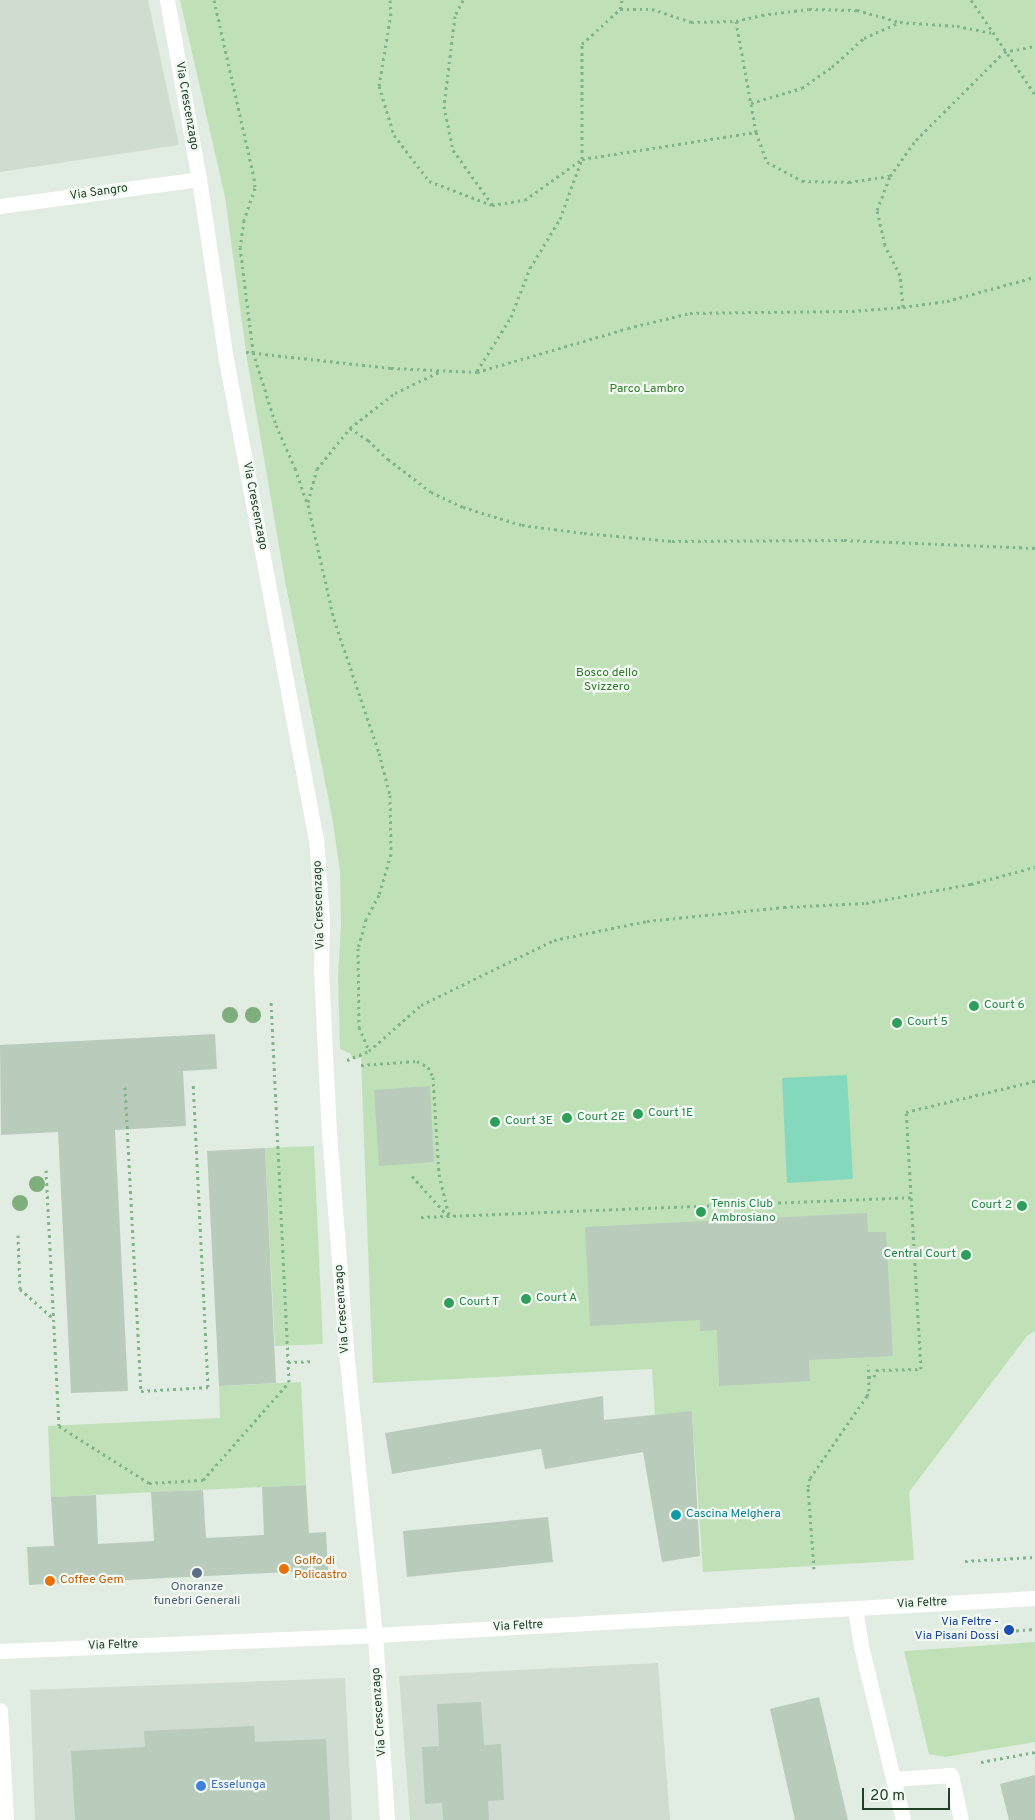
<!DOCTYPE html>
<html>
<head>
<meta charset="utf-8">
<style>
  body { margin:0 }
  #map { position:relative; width:1035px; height:1820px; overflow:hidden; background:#e1ede2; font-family:Overpass,sans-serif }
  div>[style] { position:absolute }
  .built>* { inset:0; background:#cfddd0 }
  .green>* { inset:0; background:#c0e1b8 }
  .water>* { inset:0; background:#84d8bd }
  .building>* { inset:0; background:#b9cbbb }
  .path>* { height:3px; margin-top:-1.5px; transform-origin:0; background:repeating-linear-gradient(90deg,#7fb48a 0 2.5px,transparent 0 6.5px) }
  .lane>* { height:15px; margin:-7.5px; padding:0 7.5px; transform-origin:7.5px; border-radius:7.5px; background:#fff }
  .street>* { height:15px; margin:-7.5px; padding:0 7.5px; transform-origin:7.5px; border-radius:7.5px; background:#fff }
  .trees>* { width:16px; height:16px; margin:-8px; border-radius:50%; background:#7eae7b }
  .dots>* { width:14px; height:14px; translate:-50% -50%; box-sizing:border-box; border:2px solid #f2f9f2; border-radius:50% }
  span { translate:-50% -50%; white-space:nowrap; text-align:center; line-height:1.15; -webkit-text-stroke:4.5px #f2f9f2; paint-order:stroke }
  .street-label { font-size:12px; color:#204028 }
  .park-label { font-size:12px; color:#2d7b26 }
  .leisure-label { font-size:12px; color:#27864d }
  .left { translate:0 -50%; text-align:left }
  .right { translate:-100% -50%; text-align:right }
  .culture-label { font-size:12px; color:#0d838f }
  .food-label { font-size:12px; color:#c56008 }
  .service-label { font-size:12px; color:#4e5e75 }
  .transit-label { font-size:12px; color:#164399 }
  .shop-label { font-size:12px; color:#366cbe }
  .scale { position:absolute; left:862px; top:1788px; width:88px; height:22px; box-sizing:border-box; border:2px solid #204028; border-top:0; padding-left:6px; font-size:15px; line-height:18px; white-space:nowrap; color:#204028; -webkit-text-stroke:4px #f2f9f2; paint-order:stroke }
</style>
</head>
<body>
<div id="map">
  <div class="built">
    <div style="clip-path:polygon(0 0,148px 0,179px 145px,0 172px)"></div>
    <div style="clip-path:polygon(658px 1663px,670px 1820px,410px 1820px,399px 1676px)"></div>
    <div style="clip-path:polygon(345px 1678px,352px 1820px,35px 1820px,30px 1690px)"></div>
  </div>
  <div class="green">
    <div style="clip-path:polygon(180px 0,1035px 0,1035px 1331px,1027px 1336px,909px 1492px,914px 1560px,703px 1572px,692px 1412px,655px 1415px,652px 1369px,373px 1383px,361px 1058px,352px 1059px,351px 1054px,340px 1049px,338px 976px,341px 925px,340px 872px,333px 822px,285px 581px,247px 359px,225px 197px)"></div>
    <div style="clip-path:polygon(314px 1146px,323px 1344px,275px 1346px,265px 1148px)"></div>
    <div style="clip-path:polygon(301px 1382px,306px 1485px,51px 1497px,48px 1426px,220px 1418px,219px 1386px)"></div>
    <div style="clip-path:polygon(1035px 1642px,1035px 1742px,945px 1757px,929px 1754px,904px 1651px)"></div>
  </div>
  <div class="water">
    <div style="clip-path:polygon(847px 1075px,853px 1179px,787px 1183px,782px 1078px)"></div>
  </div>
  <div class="building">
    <div style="clip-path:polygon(215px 1034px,217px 1069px,183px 1071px,186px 1126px,115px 1130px,128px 1391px,71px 1393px,58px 1132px,1px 1135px,0 1045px)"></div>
    <div style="clip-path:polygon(430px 1086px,434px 1162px,379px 1166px,374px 1090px)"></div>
    <div style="clip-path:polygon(265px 1148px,276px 1383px,219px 1386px,207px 1151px)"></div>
    <div style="clip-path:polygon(867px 1213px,868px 1232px,886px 1232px,893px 1356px,809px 1360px,810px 1381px,719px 1386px,717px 1330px,700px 1331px,700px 1320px,590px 1326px,585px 1227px)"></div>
    <div style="clip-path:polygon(603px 1396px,604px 1420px,692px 1411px,700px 1556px,662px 1562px,643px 1452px,545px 1469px,541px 1449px,392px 1474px,385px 1433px)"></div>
    <div style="clip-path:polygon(306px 1485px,309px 1533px,326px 1532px,328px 1570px,29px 1585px,27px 1547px,54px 1546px,51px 1497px,96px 1495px,98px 1544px,154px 1541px,151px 1492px,203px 1490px,206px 1538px,264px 1535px,262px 1487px)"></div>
    <div style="clip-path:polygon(548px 1517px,553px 1562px,407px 1577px,403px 1531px)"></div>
    <div style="clip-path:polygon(819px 1697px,828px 1735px,848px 1820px,795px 1820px,770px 1709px)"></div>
    <div style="clip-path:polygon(481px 1702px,484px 1745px,501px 1744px,504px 1800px,488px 1801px,489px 1820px,443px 1820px,442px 1803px,425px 1804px,422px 1747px,439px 1746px,437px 1704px)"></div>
    <div style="clip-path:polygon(254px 1726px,255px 1742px,326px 1739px,330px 1820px,75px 1820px,71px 1751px,145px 1747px,144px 1731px)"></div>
    <div style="clip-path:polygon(1035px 1775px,1035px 1820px,1009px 1820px,1000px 1784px)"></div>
  </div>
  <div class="path">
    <div style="left:214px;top:0;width:182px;rotate:77.3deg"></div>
    <div style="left:254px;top:178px;width:10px;rotate:84deg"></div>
    <div style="left:255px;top:188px;width:34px;rotate:109deg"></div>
    <div style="left:244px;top:220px;width:27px;rotate:98deg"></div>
    <div style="left:240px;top:247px;width:106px;rotate:82.9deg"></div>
    <div style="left:253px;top:352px;width:77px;rotate:72.5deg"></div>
    <div style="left:276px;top:425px;width:47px;rotate:66.2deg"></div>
    <div style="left:295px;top:468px;width:39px;rotate:71deg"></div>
    <div style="left:308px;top:505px;width:117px;rotate:77.2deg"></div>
    <div style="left:334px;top:619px;width:141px;rotate:71.4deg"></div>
    <div style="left:379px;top:753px;width:43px;rotate:75.3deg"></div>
    <div style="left:390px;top:795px;width:59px;rotate:89deg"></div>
    <div style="left:391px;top:854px;width:43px;rotate:106.3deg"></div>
    <div style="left:379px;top:895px;width:27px;rotate:118deg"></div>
    <div style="left:366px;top:919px;width:30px;rotate:105deg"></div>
    <div style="left:358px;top:948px;width:79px;rotate:89.3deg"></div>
    <div style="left:359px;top:1027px;width:26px;rotate:67deg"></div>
    <div style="left:390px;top:0;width:13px;rotate:86deg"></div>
    <div style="left:391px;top:13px;width:74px;rotate:99.3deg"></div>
    <div style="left:379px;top:86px;width:51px;rotate:73deg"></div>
    <div style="left:394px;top:135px;width:58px;rotate:52.7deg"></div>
    <div style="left:429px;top:181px;width:67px;rotate:20.9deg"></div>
    <div style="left:492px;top:205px;width:33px;rotate:-9deg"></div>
    <div style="left:525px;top:200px;width:70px;rotate:-35.7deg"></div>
    <div style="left:582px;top:159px;width:176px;rotate:-8.8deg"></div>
    <div style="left:463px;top:0;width:18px;rotate:117deg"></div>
    <div style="left:455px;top:16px;width:91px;rotate:97deg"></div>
    <div style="left:444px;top:106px;width:45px;rotate:78.4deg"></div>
    <div style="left:453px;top:150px;width:67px;rotate:54.2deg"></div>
    <div style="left:971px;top:0;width:114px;rotate:55.8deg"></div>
    <div style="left:620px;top:9px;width:32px"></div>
    <div style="left:652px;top:9px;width:41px;rotate:18.4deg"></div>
    <div style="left:691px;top:22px;width:45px;rotate:-1.3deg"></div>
    <div style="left:736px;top:21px;width:27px;rotate:-13deg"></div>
    <div style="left:762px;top:15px;width:47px;rotate:-7.3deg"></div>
    <div style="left:809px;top:9px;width:48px;rotate:1.2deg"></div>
    <div style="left:857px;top:10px;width:45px;rotate:15.6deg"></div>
    <div style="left:736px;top:21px;width:113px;rotate:79.8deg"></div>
    <div style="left:756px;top:132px;width:32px;rotate:70deg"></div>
    <div style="left:767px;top:162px;width:40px;rotate:28deg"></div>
    <div style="left:802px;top:181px;width:47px;rotate:1.2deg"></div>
    <div style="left:849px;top:182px;width:41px;rotate:-8.3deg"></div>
    <div style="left:751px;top:103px;width:53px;rotate:-16.4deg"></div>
    <div style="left:802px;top:88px;width:37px;rotate:-35deg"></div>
    <div style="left:832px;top:67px;width:43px;rotate:-42.2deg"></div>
    <div style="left:864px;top:38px;width:39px;rotate:-24deg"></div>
    <div style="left:900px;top:22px;width:57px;rotate:4deg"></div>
    <div style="left:957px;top:26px;width:36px;rotate:11deg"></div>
    <div style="left:903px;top:307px;width:32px;rotate:-95deg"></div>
    <div style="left:900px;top:275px;width:34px;rotate:-117deg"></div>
    <div style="left:885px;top:245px;width:36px;rotate:-103deg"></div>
    <div style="left:877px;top:210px;width:36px;rotate:-69deg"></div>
    <div style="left:890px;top:176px;width:44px;rotate:-54.2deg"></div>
    <div style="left:916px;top:140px;width:124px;rotate:-45deg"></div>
    <div style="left:1004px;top:52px;width:32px;rotate:-11deg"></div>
    <div style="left:246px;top:352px;width:146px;rotate:6.3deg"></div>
    <div style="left:391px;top:368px;width:86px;rotate:2.7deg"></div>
    <div style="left:477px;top:372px;width:157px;rotate:-16.2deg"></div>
    <div style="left:628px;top:328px;width:64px;rotate:-13.6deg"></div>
    <div style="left:690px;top:313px;width:162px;rotate:-0.7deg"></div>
    <div style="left:852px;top:311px;width:51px;rotate:-4.5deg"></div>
    <div style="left:903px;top:307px;width:44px;rotate:-7.8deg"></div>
    <div style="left:947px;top:301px;width:91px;rotate:-15.3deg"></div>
    <div style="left:477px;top:371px;width:64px;rotate:-57.8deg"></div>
    <div style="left:511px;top:317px;width:53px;rotate:-68.8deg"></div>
    <div style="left:530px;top:268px;width:57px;rotate:-58.5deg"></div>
    <div style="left:560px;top:219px;width:64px;rotate:-69.9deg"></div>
    <div style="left:582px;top:159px;width:115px;rotate:-90deg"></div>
    <div style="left:582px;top:44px;width:52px;rotate:-42.6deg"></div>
    <div style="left:620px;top:9px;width:9px;rotate:-77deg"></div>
    <div style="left:350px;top:428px;width:22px;rotate:34deg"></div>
    <div style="left:368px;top:440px;width:28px;rotate:44deg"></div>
    <div style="left:388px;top:459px;width:54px;rotate:37.5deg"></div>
    <div style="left:431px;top:492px;width:35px;rotate:25deg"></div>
    <div style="left:463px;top:507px;width:62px;rotate:17deg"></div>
    <div style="left:522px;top:525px;width:63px;rotate:7.4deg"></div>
    <div style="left:584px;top:533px;width:88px;rotate:5.2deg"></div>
    <div style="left:672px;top:541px;width:172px;rotate:-0.3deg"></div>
    <div style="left:844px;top:540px;width:191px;rotate:2.4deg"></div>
    <div style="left:308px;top:502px;width:34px;rotate:-75deg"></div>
    <div style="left:317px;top:469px;width:53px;rotate:-51.2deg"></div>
    <div style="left:350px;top:428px;width:57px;rotate:-37.9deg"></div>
    <div style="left:395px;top:393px;width:49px;rotate:-25.5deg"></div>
    <div style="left:347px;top:1060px;width:24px;rotate:-22deg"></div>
    <div style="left:369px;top:1051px;width:69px;rotate:-41.5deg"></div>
    <div style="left:421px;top:1005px;width:148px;rotate:-26deg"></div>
    <div style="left:554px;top:940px;width:95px;rotate:-11.5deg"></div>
    <div style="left:647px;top:921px;width:138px;rotate:-5.8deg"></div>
    <div style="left:784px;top:907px;width:82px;rotate:-2.8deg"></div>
    <div style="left:866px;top:903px;width:107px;rotate:-10.3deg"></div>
    <div style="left:971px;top:884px;width:66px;rotate:-14.9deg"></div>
    <div style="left:361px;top:1065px;width:56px;rotate:-4.1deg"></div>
    <div style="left:417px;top:1061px;width:13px;rotate:29deg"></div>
    <div style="left:428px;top:1067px;width:11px;rotate:63deg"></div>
    <div style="left:433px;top:1077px;width:97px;rotate:86.5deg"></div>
    <div style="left:439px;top:1174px;width:43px;rotate:76.6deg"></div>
    <div style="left:125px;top:1087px;width:304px;rotate:87deg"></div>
    <div style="left:141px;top:1391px;width:67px;rotate:-3.4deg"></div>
    <div style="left:208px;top:1387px;width:304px;rotate:-92.8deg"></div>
    <div style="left:46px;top:1170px;width:256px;rotate:87.1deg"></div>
    <div style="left:59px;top:1426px;width:107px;rotate:32.3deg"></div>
    <div style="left:149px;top:1483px;width:54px;rotate:-3.2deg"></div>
    <div style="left:203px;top:1480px;width:130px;rotate:-48.7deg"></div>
    <div style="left:289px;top:1382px;width:382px;rotate:-92.7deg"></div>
    <div style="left:412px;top:1176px;width:54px;rotate:48deg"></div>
    <div style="left:421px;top:1217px;width:490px;rotate:-2.3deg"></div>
    <div style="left:18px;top:1235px;width:54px;rotate:87.9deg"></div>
    <div style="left:20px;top:1289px;width:44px;rotate:41.3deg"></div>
    <div style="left:288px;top:1362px;width:25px;rotate:-2deg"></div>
    <div style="left:868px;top:1377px;width:6px"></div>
    <div style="left:874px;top:1377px;width:7px;rotate:-74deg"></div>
    <div style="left:876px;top:1370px;width:45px;rotate:-1.3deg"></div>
    <div style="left:921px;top:1369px;width:257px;rotate:-93.3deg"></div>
    <div style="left:906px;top:1112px;width:133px;rotate:-13.5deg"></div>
    <div style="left:965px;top:1561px;width:70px;rotate:-3.3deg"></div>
    <div style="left:814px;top:1569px;width:82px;rotate:-94.2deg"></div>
    <div style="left:808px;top:1487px;width:9px;rotate:-77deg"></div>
    <div style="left:810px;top:1478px;width:100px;rotate:-55.2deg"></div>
    <div style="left:867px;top:1396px;width:5px;rotate:-68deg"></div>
    <div style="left:869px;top:1391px;width:26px;rotate:-92deg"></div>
    <div style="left:971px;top:1634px;width:64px;rotate:-4.5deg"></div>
    <div style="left:981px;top:1762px;width:55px;rotate:-10.5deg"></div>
  </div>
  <div class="lane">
    <div style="left:893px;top:1779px;width:58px;rotate:-3.9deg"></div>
    <div style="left:951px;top:1775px;width:46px;rotate:77.5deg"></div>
  </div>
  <div class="street">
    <div style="left:167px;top:0;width:182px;rotate:79.9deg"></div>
    <div style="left:199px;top:179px;width:177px;rotate:81.5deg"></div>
    <div style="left:225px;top:354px;width:492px;rotate:79.4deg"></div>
    <div style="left:316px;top:838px;width:82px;rotate:85.8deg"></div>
    <div style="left:322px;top:920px;width:51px;rotate:91.1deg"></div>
    <div style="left:321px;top:971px;width:162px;rotate:87.2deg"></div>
    <div style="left:329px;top:1133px;width:228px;rotate:85.5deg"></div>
    <div style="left:347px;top:1360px;width:276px;rotate:84.2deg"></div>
    <div style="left:375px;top:1635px;width:185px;rotate:86.3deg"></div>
    <div style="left:0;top:206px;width:201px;rotate:-7.7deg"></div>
    <div style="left:855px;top:1608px;width:38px;rotate:81deg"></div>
    <div style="left:861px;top:1646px;width:179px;rotate:76.4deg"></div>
    <div style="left:0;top:1651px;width:375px;rotate:-2.4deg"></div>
    <div style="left:375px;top:1635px;width:661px;rotate:-3.21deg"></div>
    <div style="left:0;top:1710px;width:110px;rotate:86.9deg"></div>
  </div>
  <div class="trees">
    <div style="left:230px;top:1015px"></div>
    <div style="left:253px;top:1015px"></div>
    <div style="left:37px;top:1184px"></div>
    <div style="left:20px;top:1203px"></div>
  </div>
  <div class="dots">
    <div style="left:974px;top:1006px;background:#2e9e5b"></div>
    <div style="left:897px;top:1023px;background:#2e9e5b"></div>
    <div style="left:638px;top:1114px;background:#2e9e5b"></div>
    <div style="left:567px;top:1118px;background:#2e9e5b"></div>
    <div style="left:495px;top:1122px;background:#2e9e5b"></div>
    <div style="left:1022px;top:1206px;background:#2e9e5b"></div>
    <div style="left:701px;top:1212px;background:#2e9e5b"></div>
    <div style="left:966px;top:1255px;background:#2e9e5b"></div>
    <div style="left:526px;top:1299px;background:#2e9e5b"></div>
    <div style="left:449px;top:1303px;background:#2e9e5b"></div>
    <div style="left:676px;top:1515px;background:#0f9aa8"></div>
    <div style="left:284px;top:1569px;background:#e8710a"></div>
    <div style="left:197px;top:1573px;background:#5c6f8a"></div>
    <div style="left:50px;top:1581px;background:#e8710a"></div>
    <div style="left:1009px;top:1630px;background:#1a4fb4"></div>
    <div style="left:201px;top:1786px;background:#3f7fe0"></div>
  </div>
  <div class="street-label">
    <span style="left:186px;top:106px;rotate:80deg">Via Crescenzago</span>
    <span style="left:99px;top:193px;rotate:-8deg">Via Sangro</span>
    <span style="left:254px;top:506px;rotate:79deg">Via Crescenzago</span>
    <span style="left:320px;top:905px;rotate:-92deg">Via Crescenzago</span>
    <span style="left:343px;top:1309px;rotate:-94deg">Via Crescenzago</span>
    <span style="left:922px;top:1604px;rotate:-3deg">Via Feltre</span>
    <span style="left:518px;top:1627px;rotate:-3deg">Via Feltre</span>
    <span style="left:113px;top:1646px;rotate:-2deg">Via Feltre</span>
    <span style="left:380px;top:1712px;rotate:-94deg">Via Crescenzago</span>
  </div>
  <div class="park-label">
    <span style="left:647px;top:390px">Parco Lambro</span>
    <span style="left:607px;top:681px">Bosco dello<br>Svizzero</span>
  </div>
  <div class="leisure-label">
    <span class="left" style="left:984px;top:1006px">Court 6</span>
    <span class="left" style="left:907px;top:1023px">Court 5</span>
    <span class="left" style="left:648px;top:1114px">Court 1E</span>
    <span class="left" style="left:577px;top:1118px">Court 2E</span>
    <span class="left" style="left:505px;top:1122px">Court 3E</span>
    <span class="left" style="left:711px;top:1212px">Tennis Club<br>Ambrosiano</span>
    <span class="right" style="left:1012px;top:1206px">Court 2</span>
    <span class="right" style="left:956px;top:1255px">Central Court</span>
    <span class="left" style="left:536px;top:1299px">Court A</span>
    <span class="left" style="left:459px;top:1303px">Court T</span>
  </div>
  <div class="culture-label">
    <span class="left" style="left:686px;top:1515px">Cascina Melghera</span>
  </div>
  <div class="food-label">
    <span class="left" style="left:294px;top:1569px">Golfo di<br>Policastro</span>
    <span class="left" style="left:60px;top:1581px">Coffee Gem</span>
  </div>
  <div class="service-label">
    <span style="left:197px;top:1595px">Onoranze<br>funebri Generali</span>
  </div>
  <div class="transit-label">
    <span class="right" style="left:999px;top:1630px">Via Feltre -<br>Via Pisani Dossi</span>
  </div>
  <div class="shop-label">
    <span class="left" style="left:211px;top:1786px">Esselunga</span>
  </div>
  <div class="scale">20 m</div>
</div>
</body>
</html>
